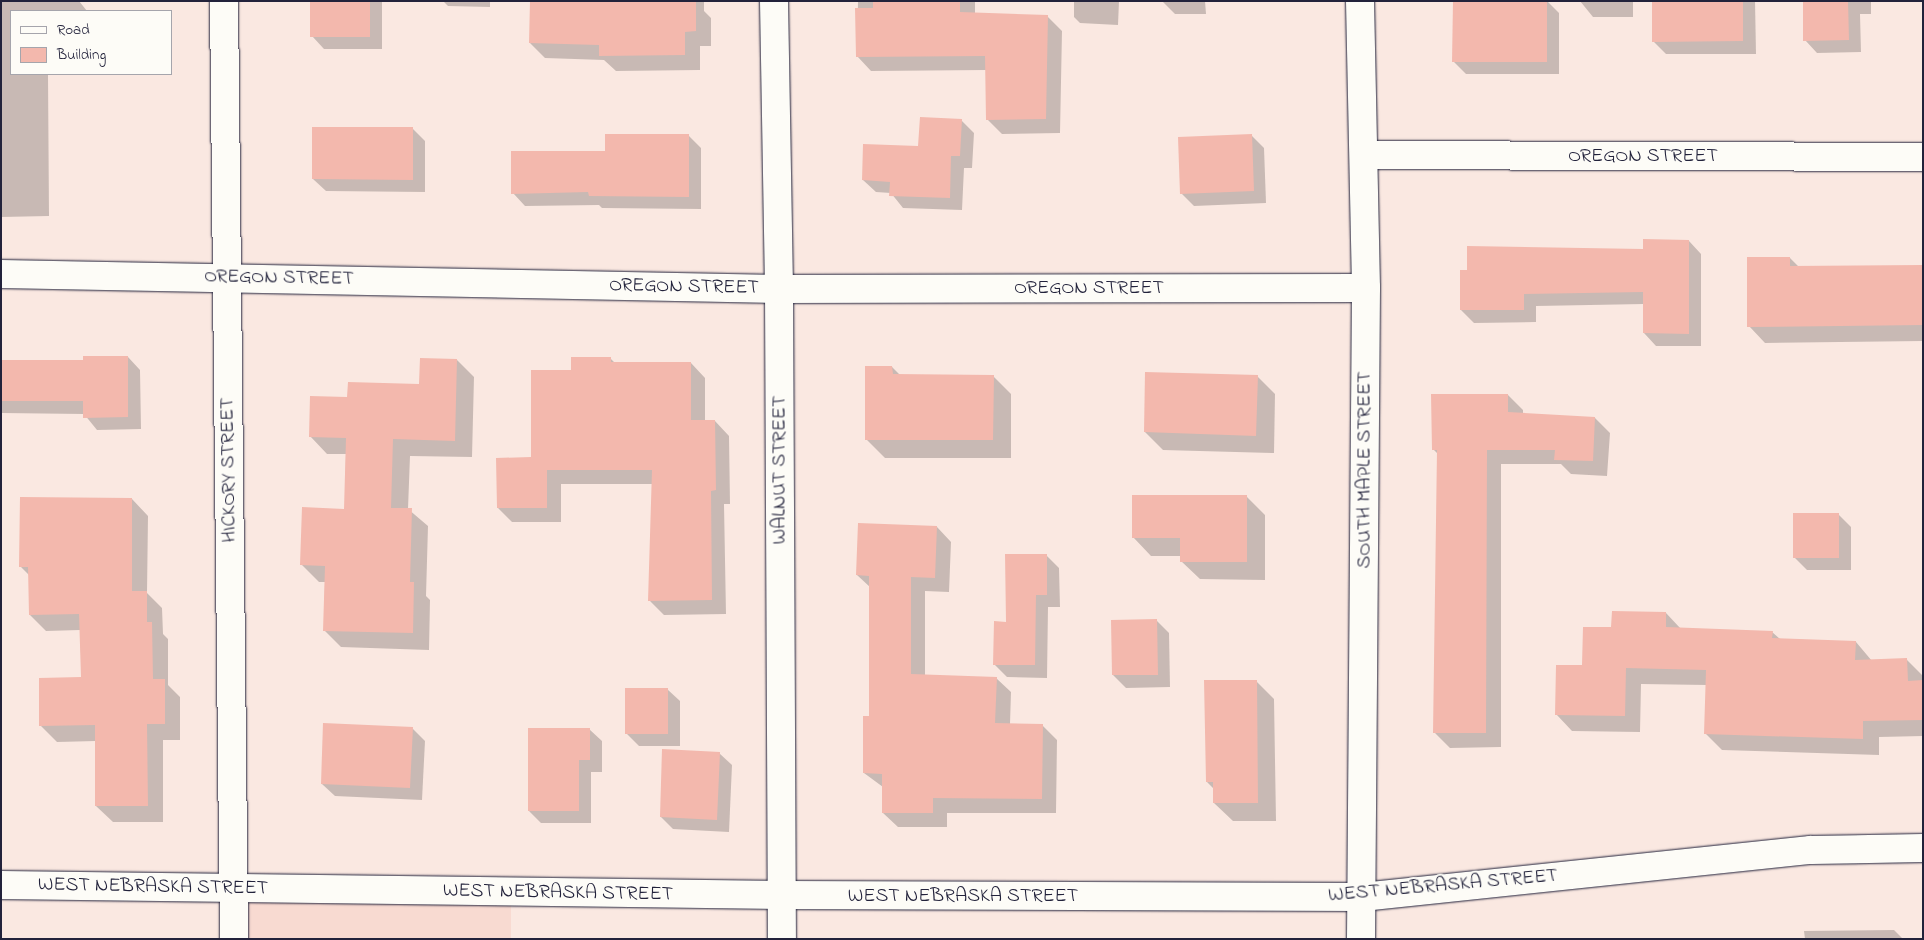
<!DOCTYPE html>
<html>
<head>
<meta charset="utf-8">
<style>
  body { margin:0 }
  #map { position:relative; width:1924px; height:940px; overflow:hidden; background:#fae8e1; font-family:"Indie Flower",sans-serif }
  div>[style] { position:absolute }
  .built>* { inset:0; background:#f8dad1 }
  .shadow>* { inset:0; background:#0003 }
  .building>* { inset:0; background:#f3b8ad }
  .roads { filter:drop-shadow(0 0 1px #22223b) drop-shadow(0 0 1px #22223b) }
  .street>* { height:28px; margin:-14px; padding:0 14px; transform-origin:14px; border-radius:14px; background:#fdfcf7 }
  span { translate:-50% -50%; white-space:nowrap; text-align:center; line-height:1.15; -webkit-text-stroke:4px #fdfcf7; paint-order:stroke }
  .street-label { font-size:20px; color:#22223b }
  .frame { position:absolute; inset:0; border:2px solid #22223b; pointer-events:none }
  .legend { position:absolute; left:10px; top:10px; width:162px; height:65px; box-sizing:border-box; background:#fdfcf7; border:1px solid #a5a5ac; margin:0; padding:6px 9px; list-style:none; font-size:15px; color:#22223b }
  .legend li { display:flex; align-items:center; gap:10px; height:25px }
  .legend b { width:25px; border:1px solid #a5a5ac }
</style>
</head>
<body>
<div id="map">
  <div class="built">
    <div style="clip-path:polygon(229px 894px,511px 901px,511px 939px,229px 939px)"></div>
  </div>
  <div class="shadow">
    <div style="clip-path:polygon(1px 1px,79px 1px,87px 11px,11px 11px,11px 74px,48px 74px,49px 216px,1px 217px)"></div>
    <div style="clip-path:polygon(312px 1px,382px 1px,382px 49px,324px 49px,312px 36px)"></div>
    <div style="clip-path:polygon(443px 1px,490px 1px,490px 7px,448px 6px)"></div>
    <div style="clip-path:polygon(530px 1px,704px 1px,704px 11px,711px 18px,711px 46px,700px 46px,700px 70px,616px 71px,604px 60px,545px 58px,530px 43px)"></div>
    <div style="clip-path:polygon(858px 1px,975px 1px,975px 14px,1047px 16px,1062px 31px,1060px 133px,1002px 134px,987px 119px,987px 70px,871px 71px,857px 56px)"></div>
    <div style="clip-path:polygon(1074px 1px,1119px 1px,1118px 25px,1080px 23px,1074px 17px)"></div>
    <div style="clip-path:polygon(1205px 1px,1206px 14px,1175px 14px,1162px 1px)"></div>
    <div style="clip-path:polygon(1454px 1px,1547px 1px,1559px 13px,1559px 74px,1466px 74px,1454px 62px)"></div>
    <div style="clip-path:polygon(1580px 1px,1633px 1px,1633px 17px,1593px 17px)"></div>
    <div style="clip-path:polygon(1653px 1px,1755px 1px,1756px 54px,1666px 54px,1654px 42px)"></div>
    <div style="clip-path:polygon(1804px 1px,1871px 1px,1871px 14px,1860px 14px,1861px 52px,1817px 53px,1805px 40px)"></div>
    <div style="clip-path:polygon(961px 120px,974px 133px,972px 168px,964px 168px,962px 210px,903px 208px,891px 193px,876px 192px,863px 180px)"></div>
    <div style="clip-path:polygon(412px 128px,425px 141px,425px 192px,326px 191px,313px 179px)"></div>
    <div style="clip-path:polygon(689px 136px,701px 148px,701px 209px,602px 208px,599px 205px,525px 206px,513px 193px,606px 152px)"></div>
    <div style="clip-path:polygon(1252px 136px,1264px 148px,1266px 203px,1194px 206px,1181px 193px)"></div>
    <div style="clip-path:polygon(1689px 241px,1701px 254px,1701px 346px,1656px 346px,1644px 333px,1644px 304px,1536px 306px,1536px 322px,1474px 323px,1461px 310px,1469px 271px,1644px 250px)"></div>
    <div style="clip-path:polygon(1790px 258px,1799px 267px,1923px 266px,1923px 341px,1765px 343px,1749px 326px)"></div>
    <div style="clip-path:polygon(128px 357px,140px 370px,141px 429px,97px 430px,84px 414px,1px 413px,1px 361px,84px 361px)"></div>
    <div style="clip-path:polygon(610px 358px,615px 363px,691px 363px,705px 378px,705px 421px,715px 421px,729px 436px,730px 504px,724px 504px,726px 614px,664px 615px,650px 601px,653px 484px,561px 484px,561px 522px,512px 522px,498px 508px,532px 458px,572px 371px)"></div>
    <div style="clip-path:polygon(457px 360px,474px 377px,472px 457px,410px 456px,408px 509px,428px 526px,426px 596px,430px 600px,429px 650px,341px 647px,324px 630px,325px 582px,319px 582px,302px 565px,345px 510px,346px 454px,327px 454px,310px 436px,349px 398px,420px 385px)"></div>
    <div style="clip-path:polygon(892px 367px,900px 375px,993px 376px,1011px 394px,1011px 458px,885px 458px,866px 439px)"></div>
    <div style="clip-path:polygon(1257px 376px,1275px 394px,1274px 453px,1163px 450px,1145px 432px)"></div>
    <div style="clip-path:polygon(1508px 395px,1523px 410px,1523px 414px,1595px 418px,1610px 433px,1607px 476px,1571px 474px,1561px 464px,1501px 464px,1501px 747px,1450px 748px,1435px 733px,1438px 454px,1433px 449px)"></div>
    <div style="clip-path:polygon(1247px 497px,1265px 515px,1265px 580px,1200px 579px,1181px 561px,1181px 556px,1151px 556px,1133px 537px)"></div>
    <div style="clip-path:polygon(132px 499px,148px 516px,147px 593px,162px 608px,163px 634px,168px 639px,168px 685px,180px 697px,180px 740px,163px 740px,163px 822px,113px 822px,96px 806px,96px 741px,57px 742px,41px 726px,82px 679px,80px 630px,46px 631px,30px 615px,30px 576px,21px 567px)"></div>
    <div style="clip-path:polygon(1838px 514px,1851px 527px,1851px 570px,1807px 570px,1795px 558px)"></div>
    <div style="clip-path:polygon(937px 527px,951px 542px,949px 592px,925px 591px,925px 676px,996px 678px,1011px 692px,1010px 724px,1042px 725px,1057px 740px,1056px 813px,947px 813px,947px 827px,898px 827px,883px 813px,883px 787px,864px 773px,870px 717px,871px 588px,857px 575px)"></div>
    <div style="clip-path:polygon(1046px 555px,1059px 568px,1060px 607px,1048px 607px,1047px 678px,1007px 677px,994px 664px,1007px 623px)"></div>
    <div style="clip-path:polygon(1666px 613px,1681px 629px,1772px 632px,1780px 639px,1856px 642px,1872px 661px,1907px 660px,1923px 676px,1923px 736px,1879px 737px,1879px 755px,1722px 750px,1706px 734px,1707px 685px,1641px 684px,1640px 732px,1572px 731px,1556px 714px,1583px 666px,1613px 629px)"></div>
    <div style="clip-path:polygon(1157px 621px,1169px 633px,1170px 687px,1126px 688px,1113px 675px)"></div>
    <div style="clip-path:polygon(1256px 681px,1274px 699px,1276px 821px,1233px 821px,1214px 803px,1214px 789px,1207px 782px)"></div>
    <div style="clip-path:polygon(667px 689px,680px 701px,680px 746px,639px 746px,626px 733px)"></div>
    <div style="clip-path:polygon(412px 728px,425px 741px,422px 800px,335px 796px,322px 784px)"></div>
    <div style="clip-path:polygon(589px 729px,602px 741px,602px 772px,591px 772px,591px 823px,541px 823px,529px 811px)"></div>
    <div style="clip-path:polygon(719px 753px,732px 765px,729px 832px,673px 829px,661px 817px)"></div>
    <div style="clip-path:polygon(1894px 930px,1903px 939px,1805px 939px,1804px 931px)"></div>
  </div>
  <div class="building">
    <div style="clip-path:polygon(310px 1px,370px 1px,370px 37px,310px 37px)"></div>
    <div style="clip-path:polygon(530px 1px,696px 2px,696px 31px,685px 32px,685px 55px,599px 56px,599px 45px,529px 43px)"></div>
    <div style="clip-path:polygon(873px 1px,960px 1px,960px 12px,1048px 15px,1046px 119px,986px 120px,985px 56px,856px 57px,855px 8px,873px 8px)"></div>
    <div style="clip-path:polygon(1453px 1px,1547px 1px,1547px 62px,1452px 62px)"></div>
    <div style="clip-path:polygon(1652px 1px,1743px 1px,1743px 41px,1652px 42px)"></div>
    <div style="clip-path:polygon(1803px 1px,1848px 1px,1849px 40px,1803px 41px)"></div>
    <div style="clip-path:polygon(920px 117px,962px 119px,960px 156px,951px 156px,950px 198px,889px 196px,890px 182px,862px 180px,863px 144px,918px 146px)"></div>
    <div style="clip-path:polygon(312px 127px,413px 127px,413px 180px,312px 179px)"></div>
    <div style="clip-path:polygon(605px 134px,689px 134px,689px 197px,589px 196px,588px 192px,511px 194px,511px 151px,605px 151px)"></div>
    <div style="clip-path:polygon(1252px 134px,1254px 191px,1180px 194px,1178px 137px)"></div>
    <div style="clip-path:polygon(1643px 239px,1689px 240px,1689px 334px,1643px 333px,1643px 292px,1524px 294px,1524px 310px,1460px 310px,1460px 270px,1467px 270px,1467px 246px,1643px 249px)"></div>
    <div style="clip-path:polygon(1747px 257px,1790px 257px,1790px 266px,1923px 265px,1923px 325px,1747px 327px)"></div>
    <div style="clip-path:polygon(83px 356px,128px 356px,128px 417px,83px 418px,83px 401px,1px 401px,1px 360px,83px 360px)"></div>
    <div style="clip-path:polygon(571px 357px,611px 357px,611px 362px,691px 362px,691px 420px,715px 420px,716px 490px,711px 491px,712px 600px,648px 601px,652px 470px,547px 470px,547px 508px,497px 508px,496px 458px,531px 457px,531px 370px,571px 370px)"></div>
    <div style="clip-path:polygon(420px 358px,457px 359px,455px 441px,393px 439px,391px 508px,412px 508px,410px 582px,414px 582px,413px 633px,323px 631px,325px 566px,300px 565px,302px 507px,344px 509px,346px 438px,309px 437px,310px 396px,347px 397px,348px 382px,419px 384px)"></div>
    <div style="clip-path:polygon(865px 366px,892px 366px,893px 374px,994px 375px,993px 440px,865px 440px)"></div>
    <div style="clip-path:polygon(1145px 372px,1258px 375px,1256px 436px,1144px 432px)"></div>
    <div style="clip-path:polygon(1431px 394px,1508px 394px,1508px 412px,1595px 417px,1593px 461px,1554px 460px,1555px 450px,1487px 450px,1486px 733px,1433px 733px,1437px 450px,1432px 450px)"></div>
    <div style="clip-path:polygon(1132px 495px,1247px 495px,1247px 562px,1180px 562px,1180px 538px,1132px 538px)"></div>
    <div style="clip-path:polygon(20px 497px,132px 498px,132px 591px,147px 591px,147px 622px,152px 622px,153px 679px,165px 679px,165px 724px,147px 724px,148px 806px,95px 806px,95px 725px,39px 726px,39px 678px,81px 677px,79px 614px,29px 615px,28px 567px,19px 567px)"></div>
    <div style="clip-path:polygon(1793px 513px,1839px 513px,1839px 558px,1793px 558px)"></div>
    <div style="clip-path:polygon(858px 523px,937px 526px,935px 578px,911px 577px,911px 674px,997px 677px,995px 723px,1043px 724px,1042px 799px,933px 798px,933px 813px,882px 813px,882px 774px,863px 773px,863px 716px,869px 716px,869px 576px,856px 575px)"></div>
    <div style="clip-path:polygon(1005px 554px,1047px 554px,1047px 595px,1036px 595px,1035px 665px,993px 665px,994px 621px,1006px 622px)"></div>
    <div style="clip-path:polygon(1612px 611px,1666px 612px,1666px 627px,1773px 631px,1772px 638px,1856px 641px,1855px 660px,1907px 658px,1908px 681px,1923px 680px,1923px 720px,1863px 721px,1863px 739px,1704px 734px,1706px 670px,1626px 668px,1625px 716px,1555px 715px,1556px 665px,1582px 665px,1583px 627px,1611px 627px)"></div>
    <div style="clip-path:polygon(1157px 619px,1158px 675px,1112px 675px,1111px 620px)"></div>
    <div style="clip-path:polygon(1204px 680px,1257px 680px,1258px 803px,1213px 803px,1213px 782px,1206px 782px)"></div>
    <div style="clip-path:polygon(625px 688px,668px 688px,668px 734px,625px 734px)"></div>
    <div style="clip-path:polygon(323px 723px,413px 727px,410px 788px,321px 784px)"></div>
    <div style="clip-path:polygon(528px 728px,590px 728px,590px 760px,579px 760px,579px 811px,528px 811px)"></div>
    <div style="clip-path:polygon(662px 749px,720px 752px,717px 820px,660px 817px)"></div>
  </div>
  <div class="roads">
    <div class="street">
      <div style="left:224px;top:1px;width:938px;rotate:89.39deg"></div>
      <div style="left:774px;top:1px;width:288px;rotate:89deg"></div>
      <div style="left:779px;top:289px;width:650px;rotate:89.74deg"></div>
      <div style="left:1360px;top:1px;width:287px;rotate:88.8deg"></div>
      <div style="left:1366px;top:288px;width:651px;rotate:90.44deg"></div>
      <div style="left:1364px;top:155px;width:559px;rotate:0.2deg"></div>
      <div style="left:1px;top:274px;width:778px;rotate:1.1deg"></div>
      <div style="left:779px;top:289px;width:587px;rotate:-0.1deg"></div>
      <div style="left:1px;top:885px;width:781px;rotate:0.73deg"></div>
      <div style="left:782px;top:895px;width:580px;rotate:0.2deg"></div>
      <div style="left:1362px;top:897px;width:451px;rotate:-6deg"></div>
      <div style="left:1811px;top:850px;width:112px;rotate:-1deg"></div>
    </div>
  </div>
  <div class="street-label">
    <span style="left:1643px;top:156px">OREGON STREET</span>
    <span style="left:279px;top:278px;rotate:1deg">OREGON STREET</span>
    <span style="left:684px;top:287px;rotate:1deg">OREGON STREET</span>
    <span style="left:1089px;top:288px">OREGON STREET</span>
    <span style="left:229px;top:470px;rotate:-91deg">HICKORY STREET</span>
    <span style="left:780px;top:470px;rotate:-90deg">WALNUT STREET</span>
    <span style="left:1365px;top:470px;rotate:-90deg">SOUTH MAPLE STREET</span>
    <span style="left:1443px;top:886px;rotate:-5deg">WEST NEBRASKA STREET</span>
    <span style="left:153px;top:887px;rotate:1deg">WEST NEBRASKA STREET</span>
    <span style="left:558px;top:893px;rotate:1deg">WEST NEBRASKA STREET</span>
    <span style="left:963px;top:896px">WEST NEBRASKA STREET</span>
  </div>
  <div class="frame"></div>
  <ul class="legend">
  <li><b style="height:6px;background:#fdfcf7"></b>Road</li>
  <li><b style="height:14px;background:#f3b8ad"></b>Building</li>
  </ul>
</div>
</body>
</html>
